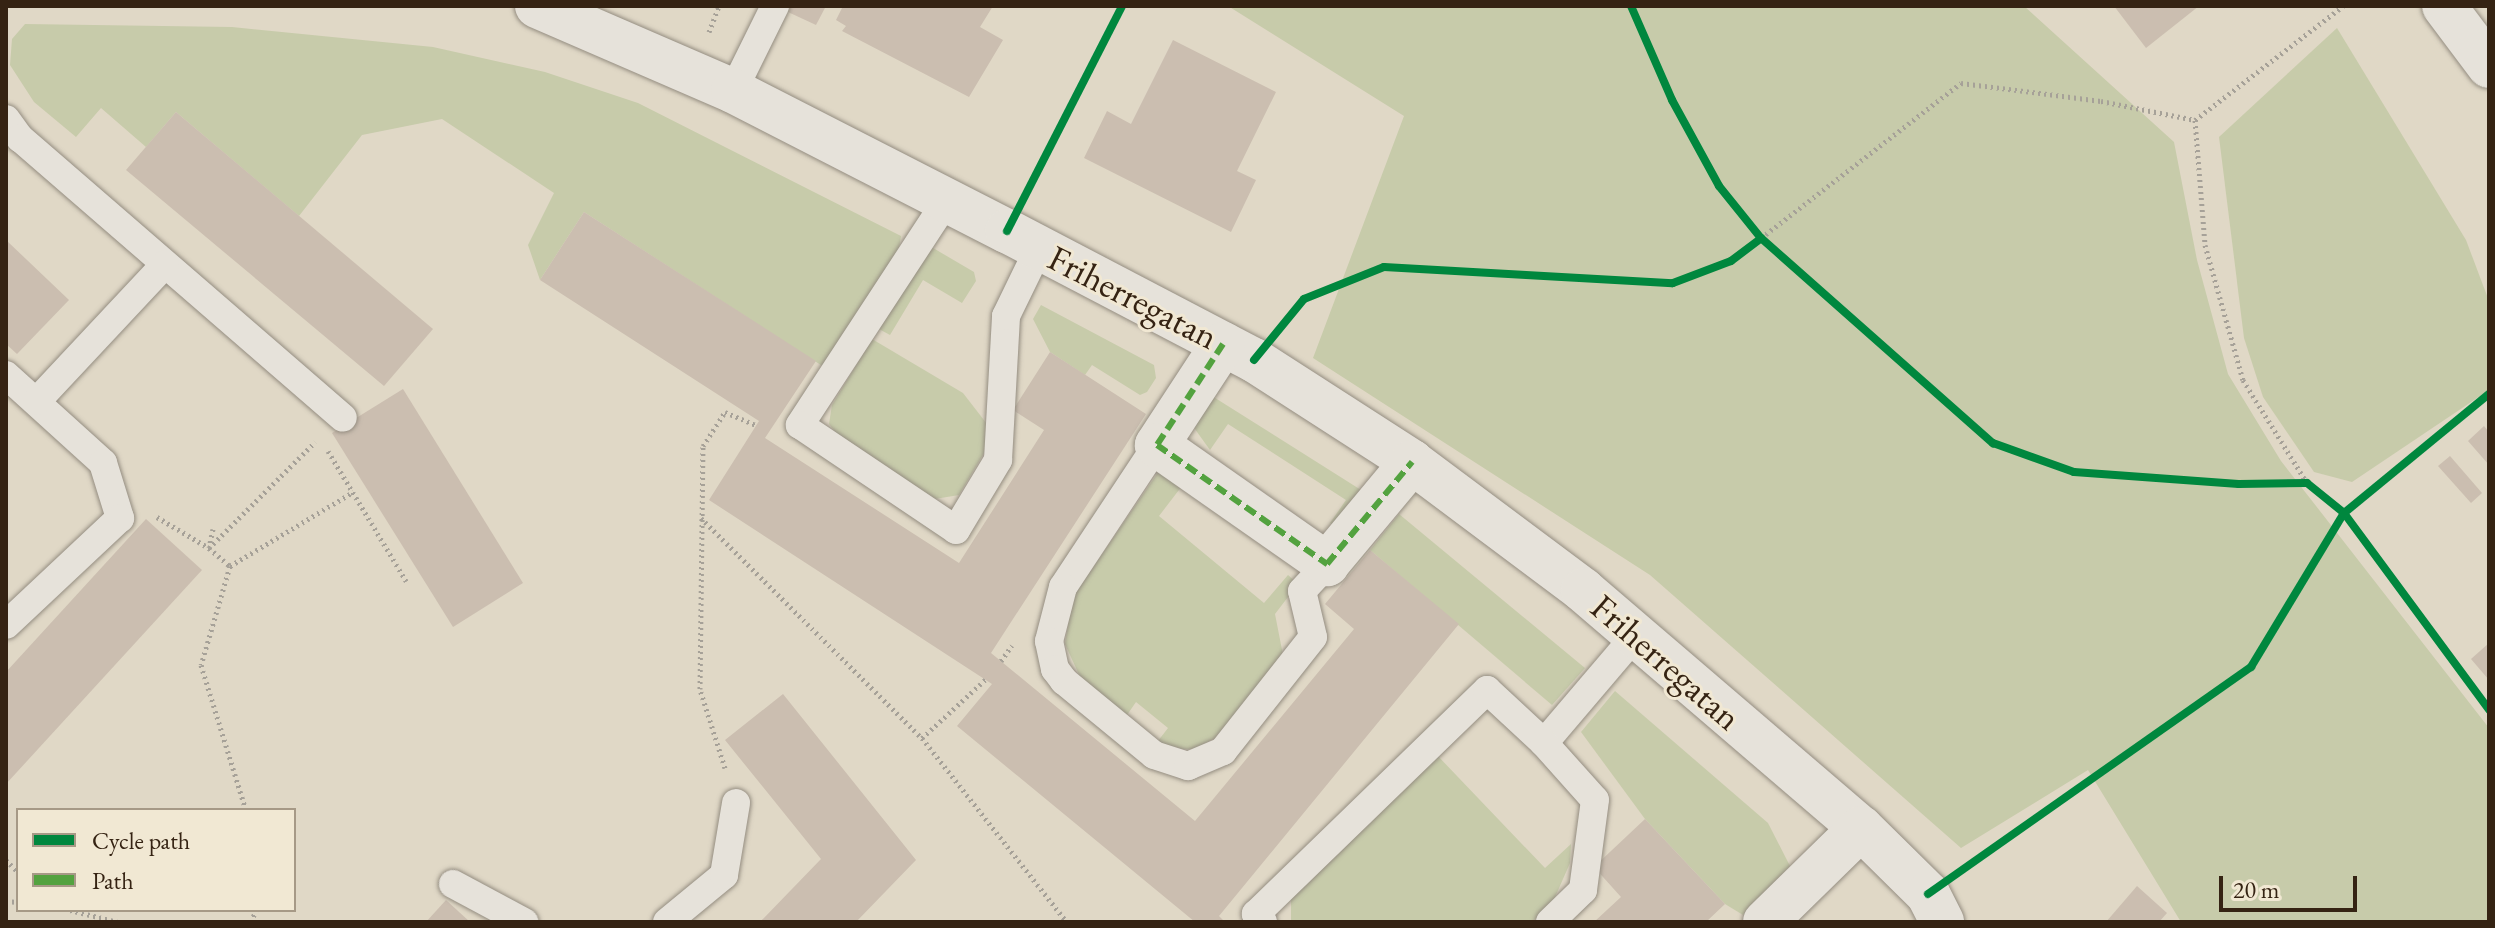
<!DOCTYPE html>
<html>
<head>
<meta charset="utf-8">
<style>
  body { margin:0 }
  #map { position:relative; width:2495px; height:928px; overflow:hidden; background:#e0d8c6; font-family:"EB Garamond",serif }
  div>[style] { position:absolute }
  .green>* { inset:0; background:#c7cbaa }
  .building>* { inset:0; background:#cbbeb0 }
  .path>* { height:5px; margin-top:-2.5px; transform-origin:0; background:repeating-linear-gradient(90deg,#a6a198 0 2px,transparent 0 6px) }
  .roads { filter:drop-shadow(0 0 2px #948d81) drop-shadow(0 0 2px #948d81) }
  .lane>* { height:28px; margin:-14px; padding:0 14px; transform-origin:14px; border-radius:14px; background:#e6e2da }
  .street>* { height:44px; margin:-22px; padding:0 22px; transform-origin:22px; border-radius:22px; background:#e6e2da }
  .quiet>* { height:6px; margin-top:-3px; transform-origin:0; background:repeating-linear-gradient(90deg,#53a23f 0 12px,transparent 0 18px) }
  .cycleway>* { height:8px; margin:-4px; padding:0 4px; transform-origin:4px; border-radius:4px; background:#00873e }
  span { translate:-50% -50%; white-space:nowrap; text-align:center; line-height:1.15; -webkit-text-stroke:6px #f1e8d3; paint-order:stroke }
  .street-label { font-size:36px; color:#352313 }
  .frame { position:absolute; inset:0; border:8px solid #352313; pointer-events:none }
  .legend { position:absolute; left:16px; top:808px; width:280px; height:104px; box-sizing:border-box; background:#f1e8d3; border:2px solid #a69986; margin:0; padding:10px 14px; list-style:none; font-size:24px; color:#352313 }
  .legend li { display:flex; align-items:center; gap:16px; height:40px }
  .legend b { width:40px; border:2px solid #a69986 }
  .scale { position:absolute; left:2219px; top:876px; width:138px; height:36px; box-sizing:border-box; border:4px solid #352313; border-top:0; padding-left:10px; font-size:24px; line-height:28px; white-space:nowrap; color:#352313; -webkit-text-stroke:6px #f1e8d3; paint-order:stroke }
</style>
</head>
<body>
<div id="map">
  <div class="green">
    <div style="clip-path:polygon(1228px 6px,2024px 6px,2174px 142px,2197px 260px,2228px 374px,2281px 461px,2489px 728px,2489px 922px,2181px 922px,2088px 770px,1961px 848px,1650px 575px,1313px 358px,1404px 116px)"></div>
    <div style="clip-path:polygon(25px 24px,232px 27px,433px 47px,545px 72px,638px 103px,901px 236px,899px 248px,824px 367px,584px 212px,540px 280px,528px 245px,554px 193px,442px 119px,362px 135px,299px 216px,176px 112px,146px 147px,101px 108px,76px 137px,34px 102px,10px 65px,12px 39px)"></div>
    <div style="clip-path:polygon(2337px 28px,2466px 240px,2489px 301px,2489px 390px,2352px 482px,2314px 472px,2263px 397px,2244px 338px,2219px 137px)"></div>
    <div style="clip-path:polygon(928px 245px,974px 272px,976px 281px,962px 303px,923px 280px,890px 335px,879px 329px)"></div>
    <div style="clip-path:polygon(1041px 305px,1154px 365px,1156px 378px,1147px 392px,1140px 395px,1092px 365px,1085px 375px,1050px 352px,1033px 319px)"></div>
    <div style="clip-path:polygon(872px 339px,963px 393px,987px 424px,987px 448px,959px 495px,935px 499px,843px 442px,829px 424px,832px 405px)"></div>
    <div style="clip-path:polygon(1212px 396px,1369px 495px,1341px 529px,1330px 523px,1346px 500px,1228px 424px,1210px 450px,1192px 425px)"></div>
    <div style="clip-path:polygon(1159px 471px,1182px 486px,1159px 516px,1264px 603px,1288px 575px,1298px 584px,1275px 614px,1283px 655px,1215px 738px,1195px 749px,1175px 749px,1158px 741px,1168px 728px,1136px 702px,1127px 715px,1081px 679px,1065px 644px,1072px 598px)"></div>
    <div style="clip-path:polygon(1399px 514px,1585px 668px,1552px 705px,1370px 550px)"></div>
    <div style="clip-path:polygon(1615px 691px,1768px 823px,1790px 866px,1743px 915px,1725px 904px,1645px 819px,1581px 732px)"></div>
    <div style="clip-path:polygon(1436px 754px,1545px 868px,1571px 844px,1570px 863px,1552px 904px,1532px 922px,1291px 922px,1291px 896px)"></div>
  </div>
  <div class="building">
    <div style="clip-path:polygon(791px 6px,826px 6px,816px 25px,788px 12px)"></div>
    <div style="clip-path:polygon(843px 6px,993px 6px,980px 27px,1003px 40px,969px 97px,842px 31px,846px 26px,836px 20px)"></div>
    <div style="clip-path:polygon(2114px 6px,2199px 6px,2146px 48px)"></div>
    <div style="clip-path:polygon(1173px 40px,1276px 92px,1237px 171px,1256px 180px,1231px 232px,1084px 158px,1107px 111px,1131px 124px)"></div>
    <div style="clip-path:polygon(176px 112px,433px 329px,384px 386px,126px 170px)"></div>
    <div style="clip-path:polygon(584px 212px,816px 361px,765px 438px,959px 563px,1044px 430px,1013px 410px,1050px 352px,1146px 414px,991px 653px,1195px 821px,1354px 629px,1325px 604px,1370px 550px,1459px 624px,1219px 916px,1225px 922px,1195px 922px,957px 726px,992px 684px,709px 500px,759px 421px,540px 280px)"></div>
    <div style="clip-path:polygon(6px 240px,69px 300px,17px 354px,6px 344px)"></div>
    <div style="clip-path:polygon(403px 389px,523px 583px,453px 627px,332px 433px)"></div>
    <div style="clip-path:polygon(2484px 426px,2489px 432px,2489px 465px,2468px 441px)"></div>
    <div style="clip-path:polygon(2450px 456px,2482px 493px,2471px 503px,2438px 466px)"></div>
    <div style="clip-path:polygon(146px 519px,202px 570px,6px 784px,6px 672px)"></div>
    <div style="clip-path:polygon(2489px 643px,2489px 680px,2471px 659px)"></div>
    <div style="clip-path:polygon(783px 694px,916px 860px,856px 922px,760px 922px,821px 859px,725px 740px)"></div>
    <div style="clip-path:polygon(1645px 819px,1725px 904px,1706px 922px,1594px 922px,1621px 897px,1594px 867px)"></div>
    <div style="clip-path:polygon(2137px 886px,2167px 913px,2159px 922px,2106px 922px)"></div>
    <div style="clip-path:polygon(446px 900px,470px 922px,426px 922px)"></div>
  </div>
  <div class="path">
    <div style="left:709px;top:32px;width:28px;rotate:-69deg"></div>
    <div style="left:2195px;top:120px;width:187px;rotate:-37.6deg"></div>
    <div style="left:1761px;top:238px;width:253px;rotate:-37.8deg"></div>
    <div style="left:1961px;top:83px;width:141px;rotate:7.3deg"></div>
    <div style="left:2101px;top:101px;width:96px;rotate:11.4deg"></div>
    <div style="left:2195px;top:120px;width:125px;rotate:85.4deg"></div>
    <div style="left:2205px;top:245px;width:140px;rotate:74.3deg"></div>
    <div style="left:2243px;top:380px;width:121px;rotate:58.1deg"></div>
    <div style="left:328px;top:451px;width:152px;rotate:59deg"></div>
    <div style="left:157px;top:517px;width:61px;rotate:30.8deg"></div>
    <div style="left:209px;top:548px;width:150px;rotate:-45deg"></div>
    <div style="left:701px;top:518px;width:312px;rotate:44.9deg"></div>
    <div style="left:922px;top:738px;width:234px;rotate:51.8deg"></div>
    <div style="left:213px;top:529px;width:19px;rotate:102deg"></div>
    <div style="left:209px;top:548px;width:28px;rotate:41deg"></div>
    <div style="left:230px;top:566px;width:103px;rotate:106.3deg"></div>
    <div style="left:201px;top:665px;width:152px;rotate:72.8deg"></div>
    <div style="left:230px;top:566px;width:144px;rotate:-31deg"></div>
    <div style="left:1001px;top:661px;width:19px;rotate:-55deg"></div>
    <div style="left:922px;top:738px;width:87px;rotate:-42.7deg"></div>
    <div style="left:725px;top:768px;width:83px;rotate:-107.6deg"></div>
    <div style="left:700px;top:689px;width:243px;rotate:-89.3deg"></div>
    <div style="left:703px;top:446px;width:40px;rotate:-57.1deg"></div>
    <div style="left:725px;top:412px;width:34px;rotate:23deg"></div>
    <div style="left:6px;top:860px;width:17px;rotate:45deg"></div>
    <div style="left:6px;top:901px;width:12px;rotate:5deg"></div>
    <div style="left:70px;top:910px;width:49px;rotate:14deg"></div>
    <div style="left:251px;top:922px;width:13px;rotate:-67deg"></div>
  </div>
  <div class="roads">
    <div class="lane">
      <div style="left:733px;top:91px;width:95px;rotate:-63.7deg"></div>
      <div style="left:6px;top:119px;width:24px;rotate:54deg"></div>
      <div style="left:20px;top:138px;width:427px;rotate:40.9deg"></div>
      <div style="left:947px;top:200px;width:269px;rotate:123.2deg"></div>
      <div style="left:800px;top:425px;width:188px;rotate:33.9deg"></div>
      <div style="left:956px;top:530px;width:82px;rotate:-59deg"></div>
      <div style="left:998px;top:460px;width:144px;rotate:-86.8deg"></div>
      <div style="left:1006px;top:316px;width:76px;rotate:-64.1deg"></div>
      <div style="left:6px;top:375px;width:131px;rotate:42.2deg"></div>
      <div style="left:103px;top:463px;width:58px;rotate:72.8deg"></div>
      <div style="left:120px;top:518px;width:156px;rotate:136.8deg"></div>
      <div style="left:37px;top:401px;width:187px;rotate:-46.9deg"></div>
      <div style="left:1157px;top:445px;width:170px;rotate:123.5deg"></div>
      <div style="left:1063px;top:587px;width:56px;rotate:104.5deg"></div>
      <div style="left:1049px;top:641px;width:29px;rotate:78deg"></div>
      <div style="left:1055px;top:669px;width:15px;rotate:53deg"></div>
      <div style="left:1064px;top:681px;width:117px;rotate:39.4deg"></div>
      <div style="left:1154px;top:755px;width:36px;rotate:18deg"></div>
      <div style="left:1188px;top:766px;width:38px;rotate:-23deg"></div>
      <div style="left:1223px;top:751px;width:145px;rotate:-51.7deg"></div>
      <div style="left:1313px;top:637px;width:47px;rotate:-103.4deg"></div>
      <div style="left:1302px;top:591px;width:37px;rotate:-47deg"></div>
      <div style="left:1544px;top:743px;width:140px;rotate:-49.6deg"></div>
      <div style="left:453px;top:884px;width:81px;rotate:28.2deg"></div>
      <div style="left:667px;top:922px;width:74px;rotate:-39.5deg"></div>
      <div style="left:724px;top:875px;width:73px;rotate:-80.5deg"></div>
      <div style="left:1263px;top:922px;width:11px;rotate:-131deg"></div>
      <div style="left:1256px;top:914px;width:322px;rotate:-44.1deg"></div>
      <div style="left:1487px;top:690px;width:78px;rotate:42.9deg"></div>
      <div style="left:1544px;top:743px;width:76px;rotate:48.2deg"></div>
      <div style="left:1595px;top:800px;width:91px;rotate:97.6deg"></div>
      <div style="left:1583px;top:890px;width:46px;rotate:135.9deg"></div>
    </div>
    <div class="street">
      <div style="left:537px;top:6px;width:214px;rotate:23.4deg"></div>
      <div style="left:733px;top:91px;width:308px;rotate:27.1deg"></div>
      <div style="left:1007px;top:231px;width:279px;rotate:27.6deg"></div>
      <div style="left:1254px;top:360px;width:188px;rotate:32.8deg"></div>
      <div style="left:1412px;top:462px;width:214px;rotate:36.8deg"></div>
      <div style="left:1583px;top:590px;width:366px;rotate:40.6deg"></div>
      <div style="left:1861px;top:828px;width:94px;rotate:44.6deg"></div>
      <div style="left:1928px;top:894px;width:31px;rotate:63deg"></div>
      <div style="left:2444px;top:6px;width:75px;rotate:53.1deg"></div>
      <div style="left:1223px;top:344px;width:121px;rotate:123.2deg"></div>
      <div style="left:1157px;top:445px;width:208px;rotate:35deg"></div>
      <div style="left:1327px;top:564px;width:133px;rotate:-50.2deg"></div>
      <div style="left:1765px;top:922px;width:134px;rotate:-44.4deg"></div>
    </div>
  </div>
  <div class="quiet">
    <div style="left:1223px;top:344px;width:121px;rotate:123.2deg"></div>
    <div style="left:1157px;top:445px;width:208px;rotate:35deg"></div>
    <div style="left:1327px;top:564px;width:133px;rotate:-50.2deg"></div>
  </div>
  <div class="cycleway">
    <div style="left:1631px;top:6px;width:103px;rotate:66.4deg"></div>
    <div style="left:1672px;top:100px;width:98px;rotate:61.3deg"></div>
    <div style="left:1719px;top:186px;width:67px;rotate:51.1deg"></div>
    <div style="left:1761px;top:238px;width:310px;rotate:41.5deg"></div>
    <div style="left:1993px;top:443px;width:86px;rotate:19.7deg"></div>
    <div style="left:2074px;top:472px;width:165px;rotate:4.2deg"></div>
    <div style="left:2239px;top:484px;width:68px;rotate:-0.8deg"></div>
    <div style="left:2307px;top:483px;width:48px;rotate:39deg"></div>
    <div style="left:2344px;top:513px;width:245px;rotate:53.6deg"></div>
    <div style="left:1007px;top:231px;width:253px;rotate:-62.9deg"></div>
    <div style="left:1254px;top:360px;width:79px;rotate:-50.7deg"></div>
    <div style="left:1304px;top:299px;width:86px;rotate:-21.8deg"></div>
    <div style="left:1384px;top:267px;width:289px;rotate:3.2deg"></div>
    <div style="left:1673px;top:283px;width:62px;rotate:-20.8deg"></div>
    <div style="left:1731px;top:261px;width:38px;rotate:-37deg"></div>
    <div style="left:1928px;top:894px;width:395px;rotate:-35.1deg"></div>
    <div style="left:2251px;top:667px;width:180px;rotate:-58.9deg"></div>
    <div style="left:2344px;top:513px;width:188px;rotate:-39.4deg"></div>
  </div>
  <div class="street-label">
    <span style="left:1133px;top:297px;rotate:27deg">Friherregatan</span>
    <span style="left:1666px;top:662px;rotate:41deg">Friherregatan</span>
  </div>
  <div class="frame"></div>
  <ul class="legend">
  <li><b style="height:10px;background:#00873e"></b>Cycle path</li>
  <li><b style="height:10px;background:#53a23f"></b>Path</li>
  </ul>
  <div class="scale">20 m</div>
</div>
</body>
</html>
